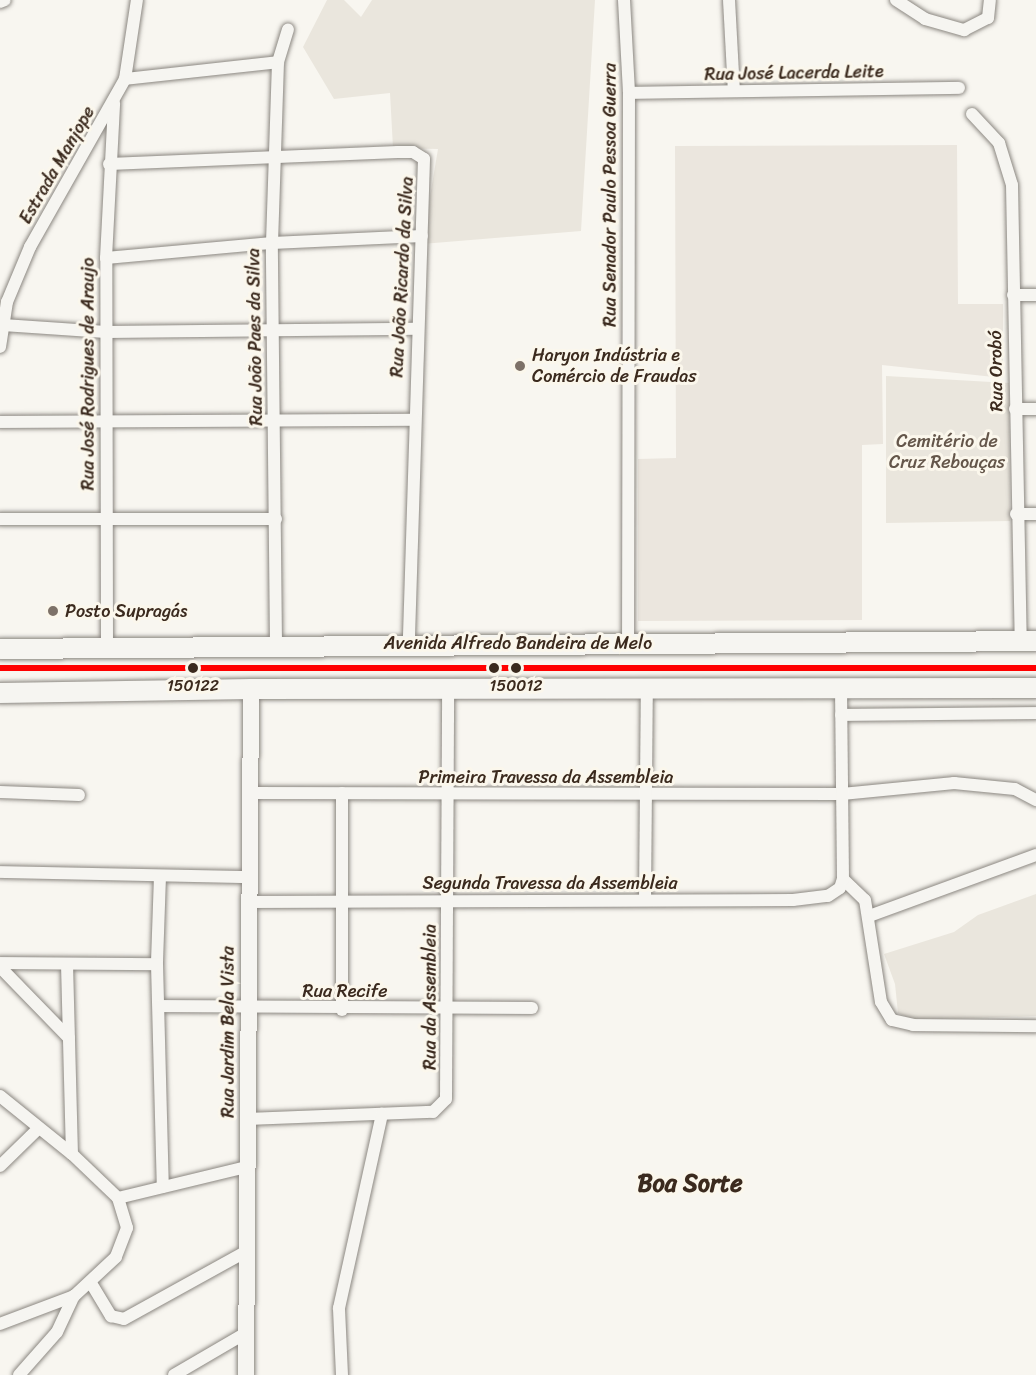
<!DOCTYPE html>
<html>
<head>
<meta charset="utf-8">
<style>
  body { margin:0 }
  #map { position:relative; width:1036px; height:1375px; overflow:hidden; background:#f8f6f0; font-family:Sriracha,sans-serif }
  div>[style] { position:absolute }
  .built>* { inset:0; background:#ebe6de }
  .green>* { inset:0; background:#eae6dd }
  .roads { filter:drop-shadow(0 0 2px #8b8781) drop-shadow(0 0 2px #8b8781) }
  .minor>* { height:12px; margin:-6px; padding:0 6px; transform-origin:6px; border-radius:6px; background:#f6f5f1 }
  .secondary>* { height:16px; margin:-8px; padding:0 8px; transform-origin:8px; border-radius:8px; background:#f6f5f1 }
  .trunk>* { height:20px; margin:-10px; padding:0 10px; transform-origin:10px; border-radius:10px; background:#f6f5f1 }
  .bus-1>* { height:6px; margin:-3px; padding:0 3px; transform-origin:3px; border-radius:3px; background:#f00 }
  .dots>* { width:16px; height:16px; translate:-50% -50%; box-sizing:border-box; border:3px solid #fbf7ec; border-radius:50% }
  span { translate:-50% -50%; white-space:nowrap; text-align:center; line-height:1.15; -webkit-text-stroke:6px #fbf7ec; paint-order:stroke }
  .bus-label { font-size:16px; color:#3b2a1e }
  .street-label { font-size:18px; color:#3b2a1e }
  .poi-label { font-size:18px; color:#3b2a1e }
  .left { translate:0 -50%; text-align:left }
  .park-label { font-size:18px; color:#64564a }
  .district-label { font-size:24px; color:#3b2a1e; font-weight:700 }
</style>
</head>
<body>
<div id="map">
  <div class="built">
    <div style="clip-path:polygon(957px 145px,958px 304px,1003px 304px,1003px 378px,882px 365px,883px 444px,862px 445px,862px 620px,638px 621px,638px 459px,676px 458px,675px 146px)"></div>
  </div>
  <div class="green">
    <div style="clip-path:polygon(327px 0,344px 0,361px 17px,372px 0,595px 0,581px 231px,422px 244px,438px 149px,393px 148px,390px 93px,334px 99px,303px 47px)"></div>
    <div style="clip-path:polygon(886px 376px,1009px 383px,1010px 521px,886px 523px)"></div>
    <div style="clip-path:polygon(1036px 894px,1036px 1016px,913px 1020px,898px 1013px,895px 984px,884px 954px,954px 932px,978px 915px)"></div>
  </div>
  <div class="roads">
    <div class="minor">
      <div style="left:624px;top:0;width:93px;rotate:86.9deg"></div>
      <div style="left:629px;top:93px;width:550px;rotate:90.1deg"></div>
      <div style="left:729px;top:0;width:91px;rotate:86.9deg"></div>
      <div style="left:896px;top:0;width:35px;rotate:33deg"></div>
      <div style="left:925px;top:19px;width:41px;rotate:15.8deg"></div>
      <div style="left:964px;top:30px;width:27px;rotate:-27deg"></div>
      <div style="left:988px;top:18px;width:18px;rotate:-84deg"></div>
      <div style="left:0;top:2px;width:5px;rotate:-22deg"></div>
      <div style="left:125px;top:79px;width:154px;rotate:-6.3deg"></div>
      <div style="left:629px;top:93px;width:330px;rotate:-0.9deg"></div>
      <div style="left:972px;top:114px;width:40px;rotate:47deg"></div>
      <div style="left:999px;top:143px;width:44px;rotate:72.8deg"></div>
      <div style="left:1012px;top:185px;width:456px;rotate:88.9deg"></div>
      <div style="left:109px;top:164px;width:289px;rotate:-2.4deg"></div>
      <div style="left:398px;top:152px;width:15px"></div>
      <div style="left:413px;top:152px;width:13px;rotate:32deg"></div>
      <div style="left:424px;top:159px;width:484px;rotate:91.8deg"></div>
      <div style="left:106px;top:258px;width:167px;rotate:-5.2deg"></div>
      <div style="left:272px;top:243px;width:150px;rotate:-2.7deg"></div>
      <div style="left:1013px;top:295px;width:23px"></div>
      <div style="left:3px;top:325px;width:103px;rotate:3.9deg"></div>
      <div style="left:106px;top:332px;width:311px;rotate:-0.6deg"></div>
      <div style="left:0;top:347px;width:46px;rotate:-81.2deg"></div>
      <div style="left:7px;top:302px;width:60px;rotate:-67.3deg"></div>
      <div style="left:30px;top:247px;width:193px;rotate:-60.5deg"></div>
      <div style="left:125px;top:79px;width:80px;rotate:-81.4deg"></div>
      <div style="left:1015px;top:409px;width:21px"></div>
      <div style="left:0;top:422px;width:414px;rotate:-0.3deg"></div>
      <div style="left:1016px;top:514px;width:20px"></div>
      <div style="left:0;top:519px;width:276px"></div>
      <div style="left:276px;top:644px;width:401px;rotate:-90.6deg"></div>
      <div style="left:272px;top:243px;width:181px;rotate:-88.1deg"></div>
      <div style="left:278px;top:62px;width:34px;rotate:-73deg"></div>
      <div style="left:107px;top:646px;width:388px;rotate:-90.1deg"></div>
      <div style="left:106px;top:258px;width:155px;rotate:-87deg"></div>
      <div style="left:841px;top:715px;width:195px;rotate:-0.6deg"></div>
      <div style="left:0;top:792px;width:79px;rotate:2.2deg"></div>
      <div style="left:250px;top:793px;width:592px;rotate:0.1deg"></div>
      <div style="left:842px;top:794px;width:113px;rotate:-5.6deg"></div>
      <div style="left:954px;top:783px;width:61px;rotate:5.6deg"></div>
      <div style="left:1015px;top:789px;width:24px;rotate:28deg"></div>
      <div style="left:342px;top:793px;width:217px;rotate:90deg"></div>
      <div style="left:0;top:872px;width:247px;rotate:1.2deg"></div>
      <div style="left:160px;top:876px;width:88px;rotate:92deg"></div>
      <div style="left:157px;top:964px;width:223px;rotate:88.5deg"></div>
      <div style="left:843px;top:879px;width:30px;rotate:44deg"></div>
      <div style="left:865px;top:900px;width:103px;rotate:81.1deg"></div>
      <div style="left:881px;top:1002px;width:21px;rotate:59deg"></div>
      <div style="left:892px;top:1020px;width:22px;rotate:13deg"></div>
      <div style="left:913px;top:1025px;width:123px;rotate:0.5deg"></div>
      <div style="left:645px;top:900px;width:209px;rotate:-89.5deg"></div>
      <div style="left:247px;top:902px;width:546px;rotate:-0.21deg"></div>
      <div style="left:793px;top:900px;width:35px;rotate:-7deg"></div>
      <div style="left:828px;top:896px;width:14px;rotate:-34deg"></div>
      <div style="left:840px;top:888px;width:9px;rotate:-72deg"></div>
      <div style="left:843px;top:879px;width:190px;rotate:-90.6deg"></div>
      <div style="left:869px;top:916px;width:178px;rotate:-20.1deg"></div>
      <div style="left:0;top:963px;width:157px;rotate:0.4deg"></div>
      <div style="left:67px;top:964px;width:190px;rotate:88.5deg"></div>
      <div style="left:0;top:967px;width:99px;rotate:45.8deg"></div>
      <div style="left:159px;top:1006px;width:373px;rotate:0.3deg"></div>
      <div style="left:0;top:1096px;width:92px;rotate:38.9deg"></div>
      <div style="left:72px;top:1154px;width:64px;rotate:43.7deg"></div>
      <div style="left:118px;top:1198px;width:31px;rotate:73deg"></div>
      <div style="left:127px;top:1228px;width:31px;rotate:111deg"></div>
      <div style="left:116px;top:1257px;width:57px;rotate:137.1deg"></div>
      <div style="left:74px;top:1296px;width:79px;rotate:159.3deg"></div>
      <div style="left:247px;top:1119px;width:186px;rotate:-2.2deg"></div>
      <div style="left:433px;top:1112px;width:18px;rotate:-45deg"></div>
      <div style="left:446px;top:1099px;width:408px;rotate:-89.7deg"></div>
      <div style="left:0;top:1166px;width:54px;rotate:-44.3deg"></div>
      <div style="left:118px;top:1198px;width:132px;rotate:-13.6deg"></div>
      <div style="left:91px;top:1283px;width:39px;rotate:59deg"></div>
      <div style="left:111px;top:1316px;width:13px;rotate:13deg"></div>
      <div style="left:124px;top:1319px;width:141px;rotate:-28.9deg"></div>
      <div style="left:19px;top:1375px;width:57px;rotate:-48.5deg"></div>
      <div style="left:57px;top:1332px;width:40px;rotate:-65deg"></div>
      <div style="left:174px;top:1375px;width:83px;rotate:-30.3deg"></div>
      <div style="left:342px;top:1375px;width:67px;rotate:-92.6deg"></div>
      <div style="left:339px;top:1308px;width:199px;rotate:-77.5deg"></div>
    </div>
    <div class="secondary">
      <div style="left:246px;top:1375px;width:686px;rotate:-89.58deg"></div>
    </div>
    <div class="trunk">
      <div style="left:0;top:649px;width:1036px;rotate:-0.44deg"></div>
      <div style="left:0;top:693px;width:251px;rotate:-0.9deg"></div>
      <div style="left:251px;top:689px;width:785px;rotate:-0.07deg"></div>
    </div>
  </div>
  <div class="bus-1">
    <div style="left:0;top:668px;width:1036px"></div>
  </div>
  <div class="dots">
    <div style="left:520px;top:366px;background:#7d7168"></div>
    <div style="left:53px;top:611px;background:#7d7168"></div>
    <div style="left:193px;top:668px;background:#3b2a1e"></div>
    <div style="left:494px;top:668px;background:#3b2a1e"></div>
    <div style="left:516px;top:668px;background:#3b2a1e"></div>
  </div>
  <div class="bus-label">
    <span style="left:193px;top:686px">150122</span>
    <span style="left:516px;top:686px">150012</span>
  </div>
  <div class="street-label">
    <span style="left:794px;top:73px;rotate:-1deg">Rua José Lacerda Leite</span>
    <span style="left:57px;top:165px;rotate:-60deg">Estrada Manjope</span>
    <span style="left:610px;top:195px;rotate:-90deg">Rua Senador Paulo Pessoa Guerra</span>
    <span style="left:402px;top:277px;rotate:-87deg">Rua João Ricardo da Silva</span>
    <span style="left:255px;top:337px;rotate:-91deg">Rua João Paes da Silva</span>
    <span style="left:996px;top:371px;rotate:-91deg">Rua Orobó</span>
    <span style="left:88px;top:374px;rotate:-90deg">Rua José Rodrigues de Araujo</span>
    <span style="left:518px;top:643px">Avenida Alfredo Bandeira de Melo</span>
    <span style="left:546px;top:777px">Primeira Travessa da Assembleia</span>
    <span style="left:550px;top:883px">Segunda Travessa da Assembleia</span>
    <span style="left:345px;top:991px">Rua Recife</span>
    <span style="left:430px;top:997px;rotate:-90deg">Rua da Assembleia</span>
    <span style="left:228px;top:1032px;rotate:-90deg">Rua Jardim Bela Vista</span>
  </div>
  <div class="poi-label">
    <span class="left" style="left:532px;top:366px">Haryon Indústria e<br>Comércio de Fraudas</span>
    <span class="left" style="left:65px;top:611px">Posto Supragás</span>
  </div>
  <div class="park-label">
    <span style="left:947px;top:452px">Cemitério de<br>Cruz Rebouças</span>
  </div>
  <div class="district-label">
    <span style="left:690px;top:1184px">Boa Sorte</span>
  </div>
</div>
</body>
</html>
